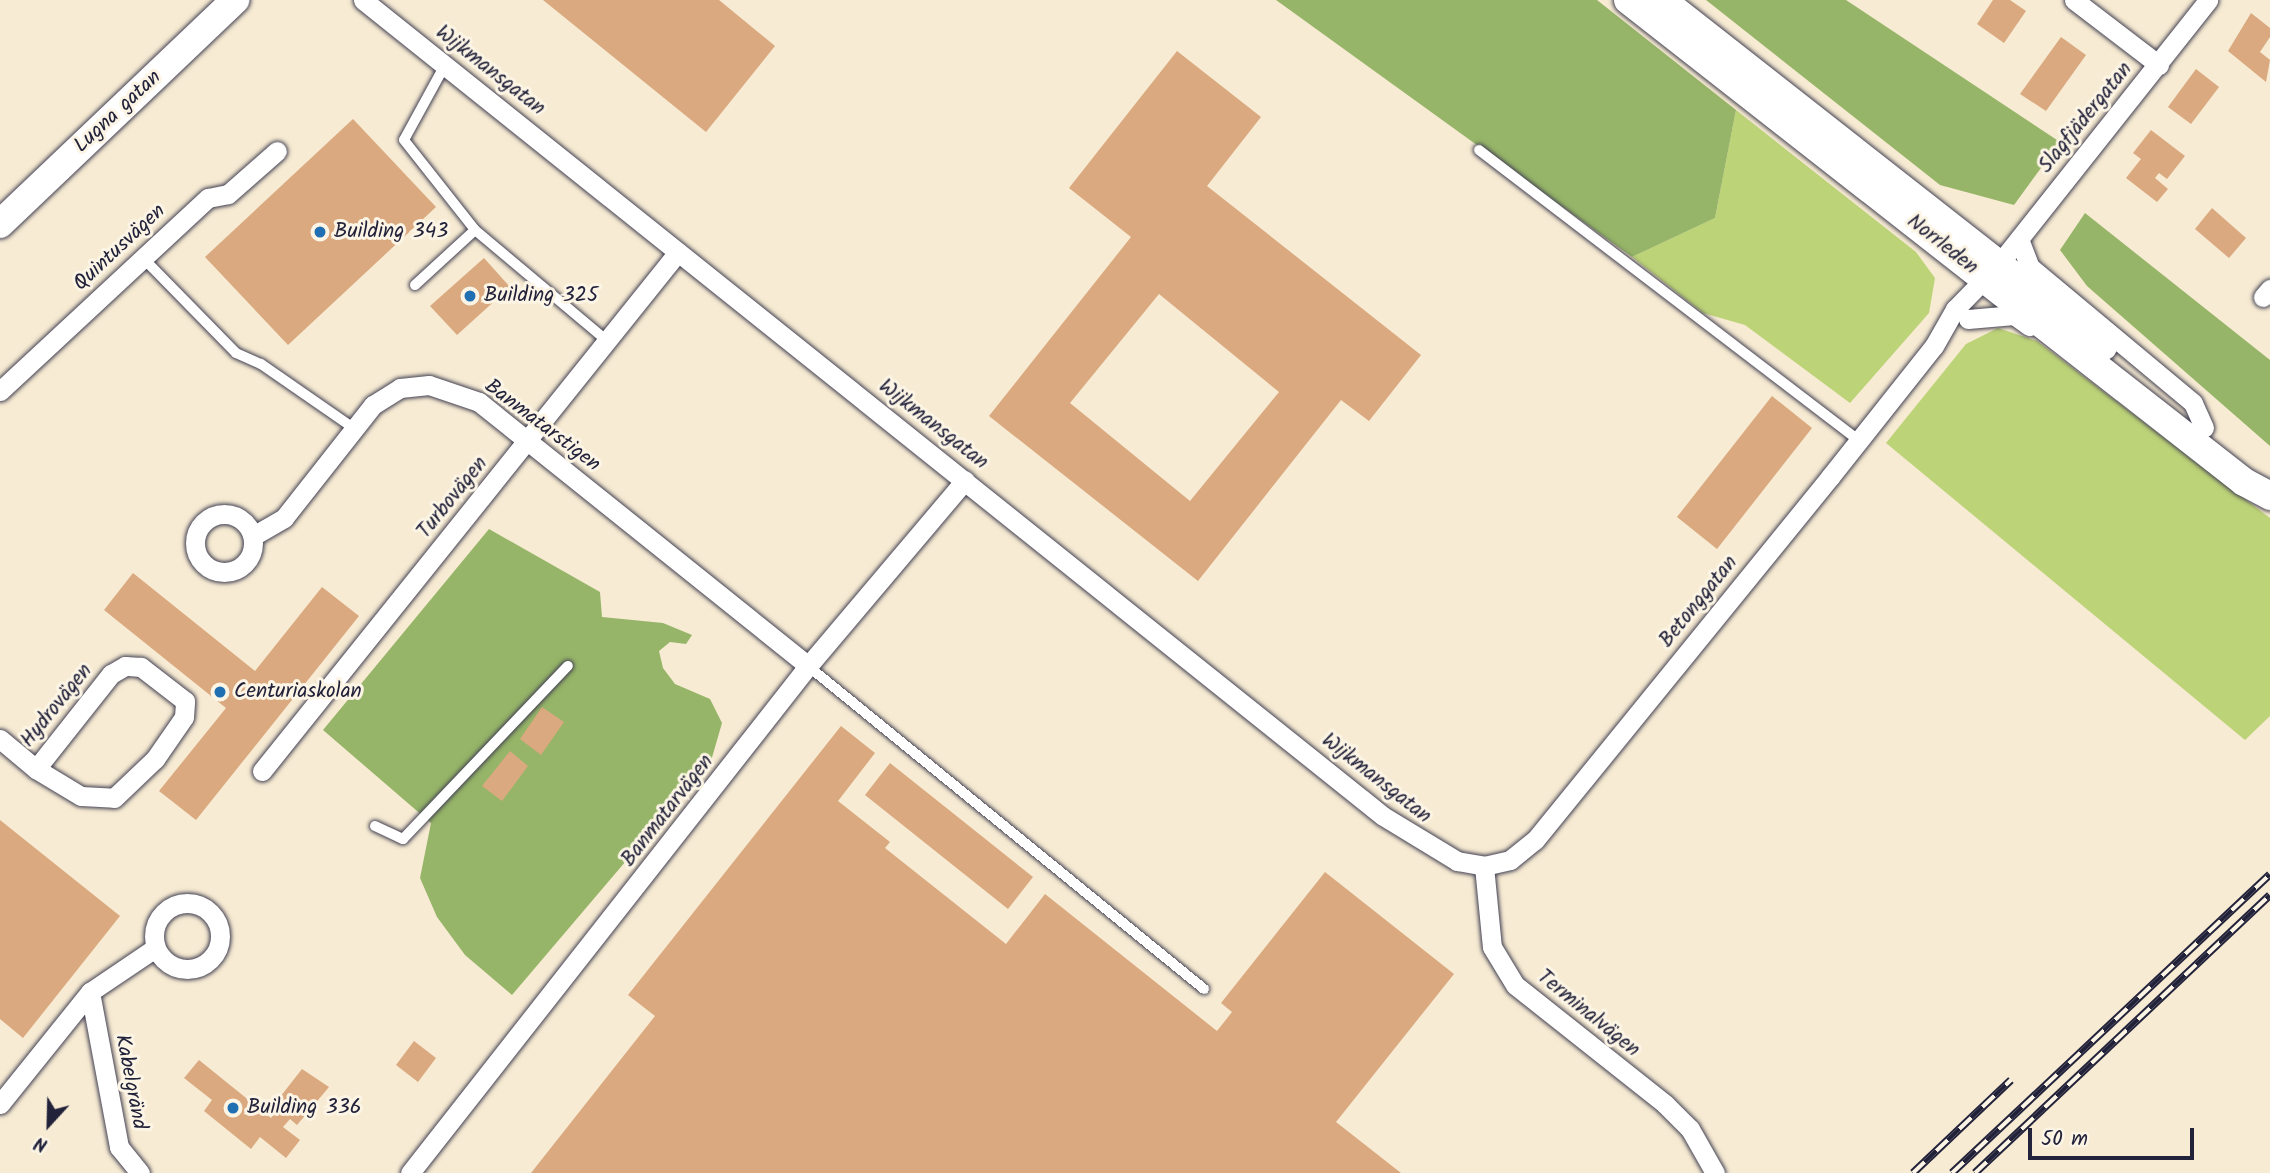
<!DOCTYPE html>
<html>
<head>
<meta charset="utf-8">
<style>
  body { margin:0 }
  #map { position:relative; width:2270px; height:1173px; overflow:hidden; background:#f7ebd3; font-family:Kalam,sans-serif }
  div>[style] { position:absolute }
  .green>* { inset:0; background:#bdd378 }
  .forest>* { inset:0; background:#96b568 }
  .building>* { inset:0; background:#daa97f }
  .roads { filter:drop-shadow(0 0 2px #424052) drop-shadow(0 0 2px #424052) }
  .service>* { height:10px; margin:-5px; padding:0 5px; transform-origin:5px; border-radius:5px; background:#fff }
  .minor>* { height:19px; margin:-9.5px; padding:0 9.5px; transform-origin:9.5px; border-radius:9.5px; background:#fff }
  .minor>.ring { margin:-9.5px; padding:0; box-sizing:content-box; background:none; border:19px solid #fff; border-radius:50% }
  .secondary>* { height:28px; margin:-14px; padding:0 14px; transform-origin:14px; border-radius:14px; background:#fff }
  .rail>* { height:8px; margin-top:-4px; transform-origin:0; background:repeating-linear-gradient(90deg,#fcf5e5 0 16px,#22223b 0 32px); box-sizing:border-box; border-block:2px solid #22223b }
  .dots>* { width:19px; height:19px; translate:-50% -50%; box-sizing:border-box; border:4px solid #fcf5e5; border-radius:50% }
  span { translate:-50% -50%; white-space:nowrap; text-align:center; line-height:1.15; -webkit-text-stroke:6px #fcf5e5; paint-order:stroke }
  .street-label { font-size:21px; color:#22223b }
  .poi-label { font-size:21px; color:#22223b }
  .left { translate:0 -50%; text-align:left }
  .north { position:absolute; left:14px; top:1089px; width:70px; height:70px; -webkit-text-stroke:5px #fcf5e5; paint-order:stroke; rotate:202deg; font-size:19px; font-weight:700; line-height:28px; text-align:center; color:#22223b }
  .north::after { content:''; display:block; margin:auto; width:24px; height:32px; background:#22223b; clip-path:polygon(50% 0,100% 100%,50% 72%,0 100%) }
  .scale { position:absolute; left:2028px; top:1128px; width:166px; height:32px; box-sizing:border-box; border:4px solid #22223b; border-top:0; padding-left:9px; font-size:21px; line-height:24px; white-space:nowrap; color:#22223b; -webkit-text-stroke:5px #fcf5e5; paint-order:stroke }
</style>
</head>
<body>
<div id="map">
  <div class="green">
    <div style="clip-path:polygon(1736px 110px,1916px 252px,1935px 278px,1929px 313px,1850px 403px,1745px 325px,1703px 313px,1632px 257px,1715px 218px)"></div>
    <div style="clip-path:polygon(1998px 328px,2037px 341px,2270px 518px,2270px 716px,2245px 740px,1886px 443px,1966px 344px)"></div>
  </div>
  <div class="forest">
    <div style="clip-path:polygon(1276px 0,1597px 0,1736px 110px,1715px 218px,1632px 257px)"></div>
    <div style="clip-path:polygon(1706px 0,1846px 0,2060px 142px,2014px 205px,1940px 185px)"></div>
    <div style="clip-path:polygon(2085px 213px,2270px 360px,2270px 446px,2087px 286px,2060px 250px)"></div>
    <div style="clip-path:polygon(489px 529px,600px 592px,602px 617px,663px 623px,692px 635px,686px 644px,670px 642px,659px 651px,663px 668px,675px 684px,710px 699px,722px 723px,711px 761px,512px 995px,465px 955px,437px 917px,420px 878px,431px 823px,323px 730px)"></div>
  </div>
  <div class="building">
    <div style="clip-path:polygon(543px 0,719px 0,775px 46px,706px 132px)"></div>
    <div style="clip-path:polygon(1993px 0,2010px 0,2026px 11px,2004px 43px,1977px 24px)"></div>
    <div style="clip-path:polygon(2251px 13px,2270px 28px,2270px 37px,2260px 52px,2270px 60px,2266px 82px,2228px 51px)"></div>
    <div style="clip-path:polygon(2061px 37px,2086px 55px,2046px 111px,2020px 94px)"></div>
    <div style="clip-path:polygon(evenodd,1177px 51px,1261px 117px,1207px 186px,1421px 355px,1369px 421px,1341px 400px,1198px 581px,989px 416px,1131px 237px,1069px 188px,1177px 51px,1159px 294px,1279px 392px,1190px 501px,1070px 403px,1159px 294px)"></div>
    <div style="clip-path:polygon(2196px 69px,2219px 87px,2191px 124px,2168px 107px)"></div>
    <div style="clip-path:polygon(353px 119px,436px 207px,288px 345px,205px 257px)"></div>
    <div style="clip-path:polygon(2151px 130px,2185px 156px,2167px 179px,2159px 173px,2155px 178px,2168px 189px,2157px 202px,2126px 178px,2141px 159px,2133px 153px)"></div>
    <div style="clip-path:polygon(2212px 208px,2246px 238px,2229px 258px,2195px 229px)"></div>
    <div style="clip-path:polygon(484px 258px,510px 287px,457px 335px,430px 306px)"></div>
    <div style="clip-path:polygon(1772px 396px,1812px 428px,1717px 549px,1677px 517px)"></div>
    <div style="clip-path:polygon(133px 573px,255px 671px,322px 587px,359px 616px,196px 820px,159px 791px,226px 708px,104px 610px)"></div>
    <div style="clip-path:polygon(542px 707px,564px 722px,541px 755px,520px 739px)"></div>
    <div style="clip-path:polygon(841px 726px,875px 753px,838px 801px,890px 842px,885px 848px,1006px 944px,1045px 894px,1217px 1031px,1232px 1012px,1221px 1003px,1325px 872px,1454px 974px,1336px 1122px,1401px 1173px,531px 1173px,655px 1016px,628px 995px)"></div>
    <div style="clip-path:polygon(510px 751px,528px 766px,502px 801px,482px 786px)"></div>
    <div style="clip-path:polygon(890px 763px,1033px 877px,1008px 909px,865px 795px)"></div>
    <div style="clip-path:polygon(0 820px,120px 916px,23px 1038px,0 1019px)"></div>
    <div style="clip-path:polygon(414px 1041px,436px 1058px,418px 1082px,396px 1065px)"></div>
    <div style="clip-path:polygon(199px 1060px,271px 1118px,277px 1110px,273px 1106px,302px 1069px,329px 1087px,297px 1125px,290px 1119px,283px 1127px,300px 1140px,286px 1158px,260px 1137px,251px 1149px,204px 1111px,212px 1100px,184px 1078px)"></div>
  </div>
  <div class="roads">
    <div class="service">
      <div style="left:445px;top:65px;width:85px;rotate:118.7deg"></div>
      <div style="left:404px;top:140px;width:115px;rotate:51.7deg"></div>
      <div style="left:1479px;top:150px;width:479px;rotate:37.4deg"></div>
      <div style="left:143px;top:258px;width:133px;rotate:45.6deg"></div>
      <div style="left:236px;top:353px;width:27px;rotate:24deg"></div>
      <div style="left:261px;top:364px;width:114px;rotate:34.7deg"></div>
      <div style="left:415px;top:285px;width:81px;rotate:-42.5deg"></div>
      <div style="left:475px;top:230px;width:170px;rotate:40deg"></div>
      <div style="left:808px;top:666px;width:511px;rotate:39.2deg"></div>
      <div style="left:375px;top:826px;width:31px;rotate:25deg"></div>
      <div style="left:403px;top:839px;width:239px;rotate:-46.4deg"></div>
    </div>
    <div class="minor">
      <div style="left:363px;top:0;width:1306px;rotate:38.66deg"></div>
      <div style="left:1383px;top:816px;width:87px;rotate:31.3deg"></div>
      <div style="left:1457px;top:861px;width:27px;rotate:10deg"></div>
      <div style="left:1484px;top:866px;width:27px;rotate:-13deg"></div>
      <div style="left:1510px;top:860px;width:32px;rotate:-39deg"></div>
      <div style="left:1535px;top:840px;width:468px;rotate:-50.9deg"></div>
      <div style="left:1830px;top:477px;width:167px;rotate:-51.6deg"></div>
      <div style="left:1934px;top:346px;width:43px;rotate:-60.4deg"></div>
      <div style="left:1955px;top:309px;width:63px;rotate:-45.6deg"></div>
      <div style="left:1999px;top:264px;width:337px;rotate:-51.6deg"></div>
      <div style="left:2074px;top:0;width:107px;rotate:37.4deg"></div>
      <div style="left:2019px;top:239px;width:30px;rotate:69deg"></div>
      <div style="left:2030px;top:267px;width:212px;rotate:39.8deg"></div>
      <div style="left:2193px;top:403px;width:27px;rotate:66deg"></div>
      <div style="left:2263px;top:297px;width:11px;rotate:-49deg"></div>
      <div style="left:1968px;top:319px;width:46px;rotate:-5deg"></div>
      <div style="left:2014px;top:315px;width:19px;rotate:36deg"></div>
      <div style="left:0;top:391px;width:284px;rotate:-42.9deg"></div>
      <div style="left:208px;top:198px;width:20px;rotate:-11deg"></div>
      <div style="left:228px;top:194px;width:65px;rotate:-41.3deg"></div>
      <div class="ring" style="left:195px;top:514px;width:39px;height:39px"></div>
      <div style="left:253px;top:536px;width:36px;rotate:-30deg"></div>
      <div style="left:284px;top:518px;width:144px;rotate:-51.8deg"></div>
      <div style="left:373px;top:405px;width:32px;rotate:-32deg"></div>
      <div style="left:400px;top:388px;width:29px;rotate:-6deg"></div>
      <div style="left:429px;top:385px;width:53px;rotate:18.8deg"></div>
      <div style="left:479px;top:402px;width:422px;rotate:38.7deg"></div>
      <div style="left:0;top:739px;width:47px;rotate:39.8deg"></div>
      <div style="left:36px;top:769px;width:52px;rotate:31deg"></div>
      <div style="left:81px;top:796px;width:33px;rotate:3deg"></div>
      <div style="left:114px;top:798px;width:57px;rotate:-43.6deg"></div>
      <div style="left:155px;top:759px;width:51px;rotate:-55.4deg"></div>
      <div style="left:184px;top:717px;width:16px;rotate:-86deg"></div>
      <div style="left:185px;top:701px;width:56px;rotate:-142.3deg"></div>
      <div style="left:141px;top:667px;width:16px;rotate:-176deg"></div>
      <div style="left:125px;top:666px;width:16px;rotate:150deg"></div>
      <div style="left:111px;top:674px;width:121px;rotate:128.3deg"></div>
      <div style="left:262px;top:771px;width:665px;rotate:-51.29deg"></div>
      <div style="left:1484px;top:866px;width:81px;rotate:84.4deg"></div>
      <div style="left:1492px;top:947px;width:44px;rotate:58.8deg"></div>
      <div style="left:1515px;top:985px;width:191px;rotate:38.4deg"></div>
      <div style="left:1665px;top:1104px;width:35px;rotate:45deg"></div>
      <div style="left:1690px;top:1129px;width:51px;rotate:60.4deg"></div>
      <div class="ring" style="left:154px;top:903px;width:47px;height:47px"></div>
      <div style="left:90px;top:992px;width:158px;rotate:79.4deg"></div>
      <div style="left:119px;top:1147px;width:33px;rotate:51deg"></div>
      <div style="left:0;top:1104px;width:144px;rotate:-51.2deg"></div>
      <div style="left:90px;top:992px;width:78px;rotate:-34.1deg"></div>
      <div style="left:410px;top:1173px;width:645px;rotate:-51.87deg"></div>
      <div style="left:808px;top:666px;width:243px;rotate:-49.8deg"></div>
    </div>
    <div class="secondary">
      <div style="left:1628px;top:0;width:782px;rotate:38.04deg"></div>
      <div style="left:2244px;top:482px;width:30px;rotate:28deg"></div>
      <div style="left:1662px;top:0;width:561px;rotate:38.12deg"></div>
      <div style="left:0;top:224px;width:325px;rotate:-43.6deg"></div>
    </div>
  </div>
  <div class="rail">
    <div style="left:1913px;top:1173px;width:135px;rotate:-43.5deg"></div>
    <div style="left:1952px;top:1173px;width:436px;rotate:-43.2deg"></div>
    <div style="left:1975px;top:1173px;width:405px;rotate:-43.3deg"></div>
  </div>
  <div class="dots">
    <div style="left:320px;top:232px;background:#1f6fb2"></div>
    <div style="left:470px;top:296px;background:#1f6fb2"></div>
    <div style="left:220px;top:692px;background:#1f6fb2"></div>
    <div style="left:233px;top:1108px;background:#1f6fb2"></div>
  </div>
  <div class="street-label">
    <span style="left:490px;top:71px;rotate:38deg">Wijkmansgatan</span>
    <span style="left:118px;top:112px;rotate:-43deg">Lugna gatan</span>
    <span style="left:2086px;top:118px;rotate:-51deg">Slagfjädergatan</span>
    <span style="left:1942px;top:245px;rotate:38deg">Norrleden</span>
    <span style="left:120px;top:248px;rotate:-43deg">Quintusvägen</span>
    <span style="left:933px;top:425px;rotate:38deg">Wijkmansgatan</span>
    <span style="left:542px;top:426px;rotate:37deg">Banmatarstigen</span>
    <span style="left:453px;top:498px;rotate:-51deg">Turbovägen</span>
    <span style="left:1699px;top:602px;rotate:-51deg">Betonggatan</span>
    <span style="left:57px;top:706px;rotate:-51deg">Hydrovägen</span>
    <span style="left:1376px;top:779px;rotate:38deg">Wijkmansgatan</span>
    <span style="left:668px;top:811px;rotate:-52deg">Banmatarvägen</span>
    <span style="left:1588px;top:1014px;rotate:39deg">Terminalvägen</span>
    <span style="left:130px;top:1082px;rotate:79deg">Kabelgränd</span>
  </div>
  <div class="poi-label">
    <span class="left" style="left:334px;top:232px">Building 343</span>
    <span class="left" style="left:484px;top:296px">Building 325</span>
    <span class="left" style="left:234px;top:692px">Centuriaskolan</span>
    <span class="left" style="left:247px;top:1108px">Building 336</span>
  </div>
  <div class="north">N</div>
  <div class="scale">50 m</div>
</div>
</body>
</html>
